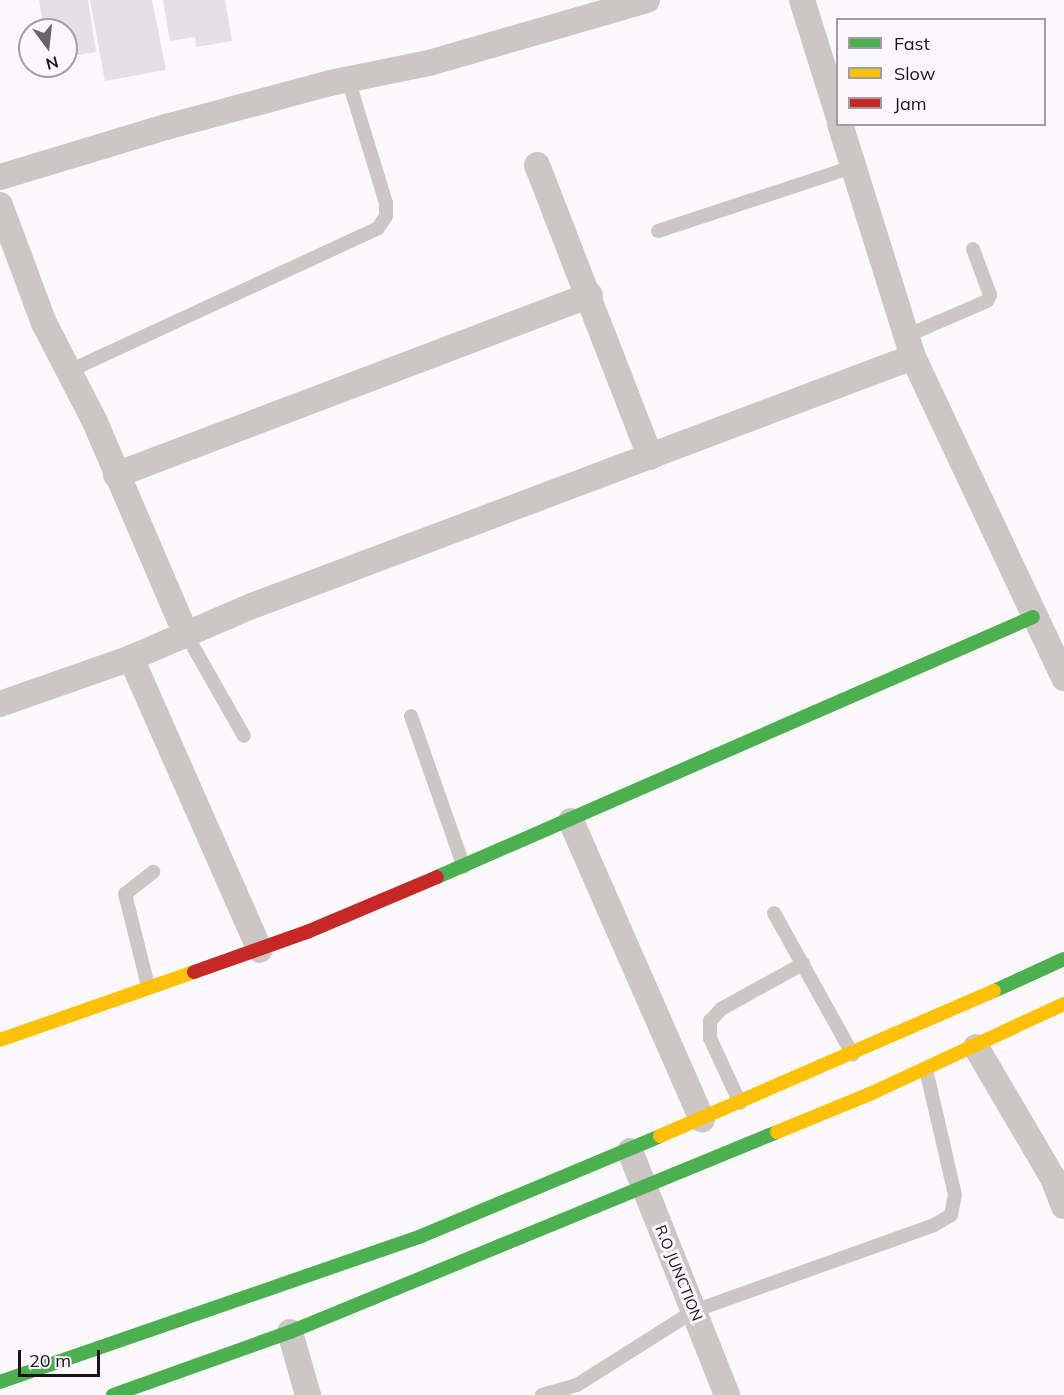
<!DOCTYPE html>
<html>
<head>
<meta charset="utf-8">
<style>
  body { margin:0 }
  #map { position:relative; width:1064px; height:1395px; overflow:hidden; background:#fbf9fc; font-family:Mulish,sans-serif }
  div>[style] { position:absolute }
  .building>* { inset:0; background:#e4e0e8 }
  .lane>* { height:14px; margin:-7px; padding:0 7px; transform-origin:7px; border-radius:7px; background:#ccc7c6 }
  .street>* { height:26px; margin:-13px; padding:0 13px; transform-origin:13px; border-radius:13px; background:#ccc7c6 }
  .fast>* { height:14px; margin:-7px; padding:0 7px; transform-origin:7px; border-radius:7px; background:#4caf50 }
  .slow>* { height:14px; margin:-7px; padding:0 7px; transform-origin:7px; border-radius:7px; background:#ffc107 }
  .jam>* { height:14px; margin:-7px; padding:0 7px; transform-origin:7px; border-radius:7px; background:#c62828 }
  span { translate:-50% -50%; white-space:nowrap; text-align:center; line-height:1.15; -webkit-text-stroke:6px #fbf8fd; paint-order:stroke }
  .street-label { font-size:15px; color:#18141d }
  .legend { position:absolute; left:836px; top:18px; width:210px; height:108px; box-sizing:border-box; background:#fbf8fd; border:2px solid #a09da3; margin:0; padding:8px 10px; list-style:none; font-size:18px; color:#18141d }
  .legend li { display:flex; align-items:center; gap:12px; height:30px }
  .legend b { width:30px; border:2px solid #a09da3 }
  .north { position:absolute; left:18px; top:18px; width:60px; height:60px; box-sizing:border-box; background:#fbf8fd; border:2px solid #a09da3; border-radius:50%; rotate:165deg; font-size:16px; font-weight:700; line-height:24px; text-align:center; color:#18141d }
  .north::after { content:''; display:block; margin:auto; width:21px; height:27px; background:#67646b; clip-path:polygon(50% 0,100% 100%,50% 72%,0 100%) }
  .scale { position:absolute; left:18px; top:1350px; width:82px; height:27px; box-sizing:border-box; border:3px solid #18141d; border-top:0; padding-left:8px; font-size:18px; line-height:21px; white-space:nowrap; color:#18141d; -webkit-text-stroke:4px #fbf8fd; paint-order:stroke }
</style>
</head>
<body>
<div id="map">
  <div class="building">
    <div style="clip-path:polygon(39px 0,88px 0,96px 52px,66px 57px,66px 30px,44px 30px)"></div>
    <div style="clip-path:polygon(90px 0,152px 0,166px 70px,105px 81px)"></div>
    <div style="clip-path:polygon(163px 0,225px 0,232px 41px,196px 47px,195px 37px,170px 41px)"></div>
  </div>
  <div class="lane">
    <div style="left:658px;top:231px;width:205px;rotate:-18.2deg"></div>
    <div style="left:906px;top:336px;width:88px;rotate:-23.4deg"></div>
    <div style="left:987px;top:301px;width:7px;rotate:-63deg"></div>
    <div style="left:990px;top:295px;width:49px;rotate:-110.3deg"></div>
    <div style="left:69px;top:371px;width:340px;rotate:-24.8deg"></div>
    <div style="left:378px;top:228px;width:14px;rotate:-56deg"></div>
    <div style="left:386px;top:216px;width:13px;rotate:-90deg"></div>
    <div style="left:386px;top:203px;width:130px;rotate:-107deg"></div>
    <div style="left:186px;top:634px;width:117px;rotate:60.4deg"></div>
    <div style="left:411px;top:716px;width:160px;rotate:70.7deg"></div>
    <div style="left:774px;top:913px;width:162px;rotate:60.9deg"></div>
    <div style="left:148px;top:986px;width:95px;rotate:-104deg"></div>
    <div style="left:125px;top:894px;width:36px;rotate:-38deg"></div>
    <div style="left:740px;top:1103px;width:72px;rotate:-114.8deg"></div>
    <div style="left:710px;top:1038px;width:17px;rotate:-90deg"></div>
    <div style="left:710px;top:1021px;width:16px;rotate:-47deg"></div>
    <div style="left:721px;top:1009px;width:94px;rotate:-28.8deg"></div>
    <div style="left:542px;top:1395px;width:36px;rotate:-16deg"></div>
    <div style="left:577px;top:1385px;width:138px;rotate:-32.3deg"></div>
    <div style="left:694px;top:1311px;width:255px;rotate:-19.7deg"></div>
    <div style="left:934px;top:1225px;width:20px;rotate:-30deg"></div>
    <div style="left:951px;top:1215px;width:20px;rotate:-79deg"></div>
    <div style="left:955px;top:1195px;width:129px;rotate:-103deg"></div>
  </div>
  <div class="street">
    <div style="left:802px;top:0;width:121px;rotate:72.6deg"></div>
    <div style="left:840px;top:124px;width:244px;rotate:72.6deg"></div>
    <div style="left:913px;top:357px;width:355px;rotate:64.8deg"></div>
    <div style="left:537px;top:165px;width:313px;rotate:68.8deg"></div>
    <div style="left:0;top:177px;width:173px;rotate:-16.8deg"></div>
    <div style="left:166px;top:127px;width:170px;rotate:-15deg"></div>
    <div style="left:330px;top:83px;width:101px;rotate:-11.4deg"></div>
    <div style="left:429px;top:63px;width:227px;rotate:-16.1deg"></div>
    <div style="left:0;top:205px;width:126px;rotate:69.6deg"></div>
    <div style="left:44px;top:323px;width:111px;rotate:62.7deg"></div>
    <div style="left:95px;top:422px;width:231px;rotate:66.8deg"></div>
    <div style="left:116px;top:475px;width:507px;rotate:-20.79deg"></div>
    <div style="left:131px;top:658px;width:319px;rotate:66.2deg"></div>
    <div style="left:0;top:704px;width:139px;rotate:-19.3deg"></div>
    <div style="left:131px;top:658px;width:132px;rotate:-23.3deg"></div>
    <div style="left:252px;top:606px;width:706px;rotate:-20.64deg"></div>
    <div style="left:571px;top:821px;width:326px;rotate:66.3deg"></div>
    <div style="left:976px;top:1047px;width:152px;rotate:59.6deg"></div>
    <div style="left:1053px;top:1178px;width:30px;rotate:69deg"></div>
    <div style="left:630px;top:1151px;width:263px;rotate:68.3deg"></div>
    <div style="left:290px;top:1332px;width:66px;rotate:74.1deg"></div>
  </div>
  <div class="fast">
    <div style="left:437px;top:877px;width:650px;rotate:-23.57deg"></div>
    <div style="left:994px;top:991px;width:77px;rotate:-24.6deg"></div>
    <div style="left:0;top:1382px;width:443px;rotate:-19.1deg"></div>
    <div style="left:419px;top:1237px;width:261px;rotate:-22.7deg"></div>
    <div style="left:113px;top:1395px;width:188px;rotate:-19.6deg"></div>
    <div style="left:290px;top:1332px;width:526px;rotate:-22.33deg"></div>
  </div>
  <div class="slow">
    <div style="left:0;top:1040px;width:206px;rotate:-19.3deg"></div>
    <div style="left:777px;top:1132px;width:103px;rotate:-22.3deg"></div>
    <div style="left:872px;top:1093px;width:212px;rotate:-24.9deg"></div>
    <div style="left:660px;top:1136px;width:364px;rotate:-23.5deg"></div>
  </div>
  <div class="jam">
    <div style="left:194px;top:972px;width:120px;rotate:-19.5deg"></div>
    <div style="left:307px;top:932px;width:141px;rotate:-22.9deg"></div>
  </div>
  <div class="street-label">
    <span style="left:679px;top:1273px;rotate:68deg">R.O JUNCTION</span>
  </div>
  <ul class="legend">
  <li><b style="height:8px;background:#4caf50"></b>Fast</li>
  <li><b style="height:8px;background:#ffc107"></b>Slow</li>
  <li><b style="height:8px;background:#c62828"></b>Jam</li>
  </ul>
  <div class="north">N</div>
  <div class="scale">20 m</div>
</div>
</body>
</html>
